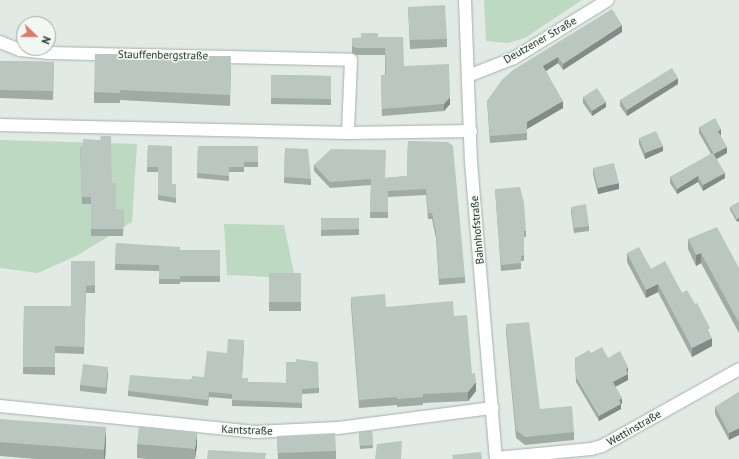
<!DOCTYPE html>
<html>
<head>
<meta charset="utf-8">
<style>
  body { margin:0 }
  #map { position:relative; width:739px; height:459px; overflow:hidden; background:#e2eae5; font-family:"PT Sans",sans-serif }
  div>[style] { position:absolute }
  .green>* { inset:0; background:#bdd9c1 }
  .roads { filter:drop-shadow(0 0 1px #a5b1ab) drop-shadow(0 0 1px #a5b1ab) }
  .minor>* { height:12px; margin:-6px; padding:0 6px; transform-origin:6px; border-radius:6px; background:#fff }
  .wall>* { inset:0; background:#a0aba6 }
  .shaded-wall>* { inset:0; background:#828b87 }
  .building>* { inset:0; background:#bac7c1 }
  span { translate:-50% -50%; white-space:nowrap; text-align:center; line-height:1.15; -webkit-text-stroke:3px #f2f7f4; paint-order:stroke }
  .street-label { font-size:11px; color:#243930 }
  .north { position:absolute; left:16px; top:16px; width:40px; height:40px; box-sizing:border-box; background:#f2f7f4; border:1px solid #a0aba6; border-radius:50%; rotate:112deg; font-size:11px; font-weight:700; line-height:16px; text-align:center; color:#243930 }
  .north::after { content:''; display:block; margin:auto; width:14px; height:18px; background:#e27668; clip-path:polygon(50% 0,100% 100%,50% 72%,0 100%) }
</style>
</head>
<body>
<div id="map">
  <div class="green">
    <div style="clip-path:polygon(484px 0,582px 0,525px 38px,508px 43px,486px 41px)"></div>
    <div style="clip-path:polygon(0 140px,137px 144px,132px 222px,78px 255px,38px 273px,0 268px)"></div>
    <div style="clip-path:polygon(224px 224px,284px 225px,295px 278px,227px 275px)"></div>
  </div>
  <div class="roads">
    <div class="minor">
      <div style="left:465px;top:0;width:162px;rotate:87.9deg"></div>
      <div style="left:471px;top:162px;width:298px;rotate:85.2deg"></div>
      <div style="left:0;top:42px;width:22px;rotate:22deg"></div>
      <div style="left:20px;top:50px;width:29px;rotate:6deg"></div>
      <div style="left:49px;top:53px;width:302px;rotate:1.3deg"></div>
      <div style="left:351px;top:60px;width:73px;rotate:92.4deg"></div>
      <div style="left:468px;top:76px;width:49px;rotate:-21.4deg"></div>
      <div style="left:514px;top:58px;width:110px;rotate:-31.7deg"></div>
      <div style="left:0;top:125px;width:348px;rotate:1.3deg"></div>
      <div style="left:348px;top:133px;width:123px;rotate:-0.9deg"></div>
      <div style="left:0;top:406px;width:256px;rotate:5.8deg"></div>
      <div style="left:255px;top:432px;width:83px;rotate:-2.8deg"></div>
      <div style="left:338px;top:428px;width:156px;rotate:-7.4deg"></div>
      <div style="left:496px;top:458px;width:95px;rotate:-5.4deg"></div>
      <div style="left:591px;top:449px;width:11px;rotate:-15deg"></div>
      <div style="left:602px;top:446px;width:157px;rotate:-29.3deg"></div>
    </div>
  </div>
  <div class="wall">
    <div style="clip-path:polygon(408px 7px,447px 39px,447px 47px,410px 49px)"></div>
    <div style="clip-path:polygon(622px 32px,563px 70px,558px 63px,546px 71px,563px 108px,527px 129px,527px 140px,490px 143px,487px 101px,503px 79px)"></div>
    <div style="clip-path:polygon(378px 37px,404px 66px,450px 104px,444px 111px,382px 116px,381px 75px,385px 75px,385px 55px,356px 55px,352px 53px,352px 38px)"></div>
    <div style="clip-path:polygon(121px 59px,231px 67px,230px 106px,120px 100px,120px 103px,94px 103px,94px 92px)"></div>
    <div style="clip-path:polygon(0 61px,54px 62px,53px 100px,0 98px)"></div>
    <div style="clip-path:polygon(271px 75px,331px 76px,331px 105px,271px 104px)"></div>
    <div style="clip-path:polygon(678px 84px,627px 116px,620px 106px,620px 100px)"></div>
    <div style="clip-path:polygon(583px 97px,606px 107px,592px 116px,583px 103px)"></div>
    <div style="clip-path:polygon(699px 127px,721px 135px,720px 135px,727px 153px,717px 159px,725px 178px,703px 191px,698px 182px,677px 194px,670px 183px,670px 177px,711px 154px,699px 133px)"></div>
    <div style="clip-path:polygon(639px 138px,663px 151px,645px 159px,639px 144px)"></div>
    <div style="clip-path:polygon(408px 141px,465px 277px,465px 283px,439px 285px,436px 238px,432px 219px,428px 219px,426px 195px,388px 197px,388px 218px,370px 218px,371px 185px,330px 188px,314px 171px,314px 165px,385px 178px,407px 176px)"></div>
    <div style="clip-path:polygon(148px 145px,172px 184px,176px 184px,176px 203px,158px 200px,158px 172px,147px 172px)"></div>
    <div style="clip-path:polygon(80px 146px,112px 183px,116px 209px,124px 209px,123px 236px,91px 236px,91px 204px,82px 204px)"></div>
    <div style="clip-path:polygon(198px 146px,258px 146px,258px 167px,244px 167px,244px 172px,229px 172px,229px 181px,197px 178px)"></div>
    <div style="clip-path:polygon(285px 148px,311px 179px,311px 185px,284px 183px)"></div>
    <div style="clip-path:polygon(593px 168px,619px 189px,598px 194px,593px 174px)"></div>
    <div style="clip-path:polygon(495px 189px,526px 231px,526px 237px,524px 237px,524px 261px,521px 261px,521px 269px,501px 271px)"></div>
    <div style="clip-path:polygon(739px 202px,737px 222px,730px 210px,730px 207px)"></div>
    <div style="clip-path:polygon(571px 207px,589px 226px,589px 231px,574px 233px,571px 212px)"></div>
    <div style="clip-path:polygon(321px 218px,359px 218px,359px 235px,321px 236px)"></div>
    <div style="clip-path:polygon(688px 239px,739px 268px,739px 333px,701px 263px,696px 266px,688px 249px)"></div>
    <div style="clip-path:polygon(116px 243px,180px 250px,220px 250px,220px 282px,180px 282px,180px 284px,159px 284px,159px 271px,115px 270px)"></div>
    <div style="clip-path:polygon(627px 253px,651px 269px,682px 293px,712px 346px,692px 357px,658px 292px,646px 298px,627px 262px)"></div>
    <div style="clip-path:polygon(95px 261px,95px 293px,86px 293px,84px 354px,55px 353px,55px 375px,23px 374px,24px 306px,71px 306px)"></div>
    <div style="clip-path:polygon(269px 273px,301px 273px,301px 311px,269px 311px)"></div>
    <div style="clip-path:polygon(351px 297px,386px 307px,454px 316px,472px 374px,476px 391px,468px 401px,423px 403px,423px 405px,397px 407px,397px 405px,359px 408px,351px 306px)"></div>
    <div style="clip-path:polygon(506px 324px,540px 409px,574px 432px,574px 440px,525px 445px,516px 438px,506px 332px)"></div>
    <div style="clip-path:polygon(244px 345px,242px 378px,248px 382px,286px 383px,296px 362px,296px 359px,319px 388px,319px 393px,302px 394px,302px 408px,232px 406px,232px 399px,209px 397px,208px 406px,128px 396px,128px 391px,204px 377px,227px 353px)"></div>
    <div style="clip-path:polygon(591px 353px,608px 358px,628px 373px,628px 380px,615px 387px,622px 404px,621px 404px,621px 409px,599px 421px,576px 382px,575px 358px)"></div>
    <div style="clip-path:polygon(108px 373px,106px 394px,80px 391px,80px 385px)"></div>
    <div style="clip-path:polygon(739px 392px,729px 440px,715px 414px,715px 407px)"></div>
    <div style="clip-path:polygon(0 419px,106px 442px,105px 459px,36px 459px,0 456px)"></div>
    <div style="clip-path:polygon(372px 431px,373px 448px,360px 449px,359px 432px)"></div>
    <div style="clip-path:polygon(277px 436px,336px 451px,336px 459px,278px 459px)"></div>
    <div style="clip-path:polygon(137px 444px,197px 446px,195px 459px,146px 459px,137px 458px)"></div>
  </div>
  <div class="shaded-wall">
    <div style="clip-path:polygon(622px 25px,622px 32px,563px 70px,563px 64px)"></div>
    <div style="clip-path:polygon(558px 57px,558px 63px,543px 73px,543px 66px)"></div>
    <div style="clip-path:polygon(678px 78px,678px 84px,627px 116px,627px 110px)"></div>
    <div style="clip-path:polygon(450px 97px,450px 104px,444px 111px,444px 104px)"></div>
    <div style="clip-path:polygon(563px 101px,563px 108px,527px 129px,527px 122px)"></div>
    <div style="clip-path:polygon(606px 102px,606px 107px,592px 116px,592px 111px)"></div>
    <div style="clip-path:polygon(721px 129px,721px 135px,718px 137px,718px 131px)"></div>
    <div style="clip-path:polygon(663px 146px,663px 151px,645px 159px,645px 153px)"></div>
    <div style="clip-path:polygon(727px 147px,727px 153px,714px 160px,714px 154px)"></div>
    <div style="clip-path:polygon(725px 173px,725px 178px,703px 191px,703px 185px)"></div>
    <div style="clip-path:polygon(698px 176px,698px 182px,677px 194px,677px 189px)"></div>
    <div style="clip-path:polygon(619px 183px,619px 189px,598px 194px,598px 188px)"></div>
    <div style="clip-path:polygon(739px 218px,739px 221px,737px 222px,737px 219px)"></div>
    <div style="clip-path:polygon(701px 253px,701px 263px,696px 266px,696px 255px)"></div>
    <div style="clip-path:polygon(658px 284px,658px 292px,646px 298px,646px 290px)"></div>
    <div style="clip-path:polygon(712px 338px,712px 346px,692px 357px,692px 348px)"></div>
    <div style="clip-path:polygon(108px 367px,108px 373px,106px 394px,106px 388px)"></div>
    <div style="clip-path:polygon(628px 367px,628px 373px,626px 374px,626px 369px)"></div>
    <div style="clip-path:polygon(628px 374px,628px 380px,613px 388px,613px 382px)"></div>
    <div style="clip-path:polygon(476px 382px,476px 391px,468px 401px,468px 392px)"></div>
    <div style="clip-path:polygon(622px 398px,622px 404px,621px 404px,621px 409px,599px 421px,599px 416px)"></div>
    <div style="clip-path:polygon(106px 427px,106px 442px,105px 459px,104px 459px,104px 450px)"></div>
    <div style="clip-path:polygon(739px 428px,739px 435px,729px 440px,729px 433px)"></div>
    <div style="clip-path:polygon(197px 432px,197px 446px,195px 459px,195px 449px)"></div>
  </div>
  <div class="building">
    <div style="clip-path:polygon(445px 5px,447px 39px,410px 40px,408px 7px)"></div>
    <div style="clip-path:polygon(612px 9px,622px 25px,563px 64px,558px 57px,543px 66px,563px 101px,527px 122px,527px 133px,490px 136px,487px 101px,503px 79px,513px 70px)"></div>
    <div style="clip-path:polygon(361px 33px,378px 33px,378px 37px,403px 37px,404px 66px,449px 64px,450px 97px,444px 104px,382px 109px,381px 75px,386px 75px,385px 48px,356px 48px,352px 46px,352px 38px,361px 38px)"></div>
    <div style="clip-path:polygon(95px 54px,121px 54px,120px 59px,143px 60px,143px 56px,206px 60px,206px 56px,231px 56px,230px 95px,120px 90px,120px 93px,94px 92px)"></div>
    <div style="clip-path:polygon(0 61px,54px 62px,53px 91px,0 90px)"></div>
    <div style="clip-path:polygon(672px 68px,678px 78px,627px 110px,620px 100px)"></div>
    <div style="clip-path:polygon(271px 75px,331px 76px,331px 99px,271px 98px)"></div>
    <div style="clip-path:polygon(597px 88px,606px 102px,592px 111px,583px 97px)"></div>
    <div style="clip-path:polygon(715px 118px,721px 129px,718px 131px,727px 147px,714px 154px,699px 127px)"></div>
    <div style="clip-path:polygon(656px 131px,663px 146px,645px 153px,639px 138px)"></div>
    <div style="clip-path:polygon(101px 136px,111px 136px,112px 183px,116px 183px,116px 209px,124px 209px,123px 229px,91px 229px,91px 197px,82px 197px,80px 146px,83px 146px,83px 139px,100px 140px)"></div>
    <div style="clip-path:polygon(408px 141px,448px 142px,453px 146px,465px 277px,439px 279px,436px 232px,432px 213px,428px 213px,426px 189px,388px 191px,388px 212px,370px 212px,371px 179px,330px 182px,314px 165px,331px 149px,386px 150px,385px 178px,407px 176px)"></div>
    <div style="clip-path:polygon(148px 145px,172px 146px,172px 184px,176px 184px,176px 198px,158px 195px,158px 167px,147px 167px)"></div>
    <div style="clip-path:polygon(198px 146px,258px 146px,258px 162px,244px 162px,244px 167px,229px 167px,229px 176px,197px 173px)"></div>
    <div style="clip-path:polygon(285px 148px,308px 149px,311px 179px,284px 177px)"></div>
    <div style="clip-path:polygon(713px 153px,725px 173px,703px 185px,698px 176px,677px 189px,670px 177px)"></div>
    <div style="clip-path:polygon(614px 163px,619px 183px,598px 188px,593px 168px)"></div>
    <div style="clip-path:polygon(520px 187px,524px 203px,526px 231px,524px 231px,524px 255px,521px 256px,521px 263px,501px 265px,495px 189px)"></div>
    <div style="clip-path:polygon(739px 202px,739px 218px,737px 219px,730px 207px)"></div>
    <div style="clip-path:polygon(586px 204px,589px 226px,574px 228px,571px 207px)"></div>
    <div style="clip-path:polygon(321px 218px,359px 218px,359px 229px,321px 230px)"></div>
    <div style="clip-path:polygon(717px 227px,739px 268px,739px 323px,701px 253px,696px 255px,688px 239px)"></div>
    <div style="clip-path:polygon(116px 243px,180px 247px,180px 250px,220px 250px,220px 276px,180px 276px,180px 279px,159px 279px,159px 265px,115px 264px)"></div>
    <div style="clip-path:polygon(639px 247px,651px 269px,665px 261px,682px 293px,687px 290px,695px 304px,697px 303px,710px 328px,708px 330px,712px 338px,692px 348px,658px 284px,646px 290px,627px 253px)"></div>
    <div style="clip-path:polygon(71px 261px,95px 261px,95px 285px,86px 286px,84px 347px,55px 346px,55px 367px,23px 367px,24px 306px,71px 306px)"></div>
    <div style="clip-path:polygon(269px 273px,301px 273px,301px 302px,269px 302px)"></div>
    <div style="clip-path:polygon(385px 294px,386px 307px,453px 301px,454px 316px,467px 315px,472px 374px,475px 373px,476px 382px,468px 392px,423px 394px,423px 397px,397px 399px,397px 397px,359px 400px,351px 297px)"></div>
    <div style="clip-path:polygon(529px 322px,540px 409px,572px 406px,574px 432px,525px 437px,516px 430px,506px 324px)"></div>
    <div style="clip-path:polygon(228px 339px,244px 340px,242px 378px,248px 378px,248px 382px,286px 383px,286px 362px,296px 362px,296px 359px,318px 362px,319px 388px,302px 389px,302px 403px,232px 400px,232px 394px,209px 392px,208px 400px,128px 391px,130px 375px,192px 380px,192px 376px,204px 377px,207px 351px,227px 353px)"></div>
    <div style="clip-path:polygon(602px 347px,608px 358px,620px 351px,628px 367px,626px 369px,628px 374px,613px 382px,622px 398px,619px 400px,621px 404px,599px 416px,576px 377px,575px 358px,589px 350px,591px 353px)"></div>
    <div style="clip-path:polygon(83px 364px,108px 367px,106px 388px,80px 385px)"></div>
    <div style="clip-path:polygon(739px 392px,739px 428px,729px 433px,715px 407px)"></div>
    <div style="clip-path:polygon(0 419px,106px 427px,104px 450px,0 442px)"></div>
    <div style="clip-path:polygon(139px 426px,197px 432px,195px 449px,137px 444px)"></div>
    <div style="clip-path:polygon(372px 431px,373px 445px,360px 446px,359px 432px)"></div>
    <div style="clip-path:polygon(335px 433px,336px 451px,278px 453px,277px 436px)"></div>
    <div style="clip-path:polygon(402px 441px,401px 459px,375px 459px,377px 444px)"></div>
    <div style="clip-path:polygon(208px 450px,266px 453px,265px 459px,207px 459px)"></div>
    <div style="clip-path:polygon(481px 452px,482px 459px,453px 459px,452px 455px)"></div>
  </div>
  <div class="street-label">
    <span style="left:540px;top:40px;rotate:-30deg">Deutzener Straße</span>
    <span style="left:163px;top:55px;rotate:1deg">Stauffenbergstraße</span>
    <span style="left:477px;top:230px;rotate:-95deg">Bahnhofstraße</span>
    <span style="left:634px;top:428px;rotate:-30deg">Wettinstraße</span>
    <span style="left:247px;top:430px;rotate:2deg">Kantstraße</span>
  </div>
  <div class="north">N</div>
</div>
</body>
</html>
